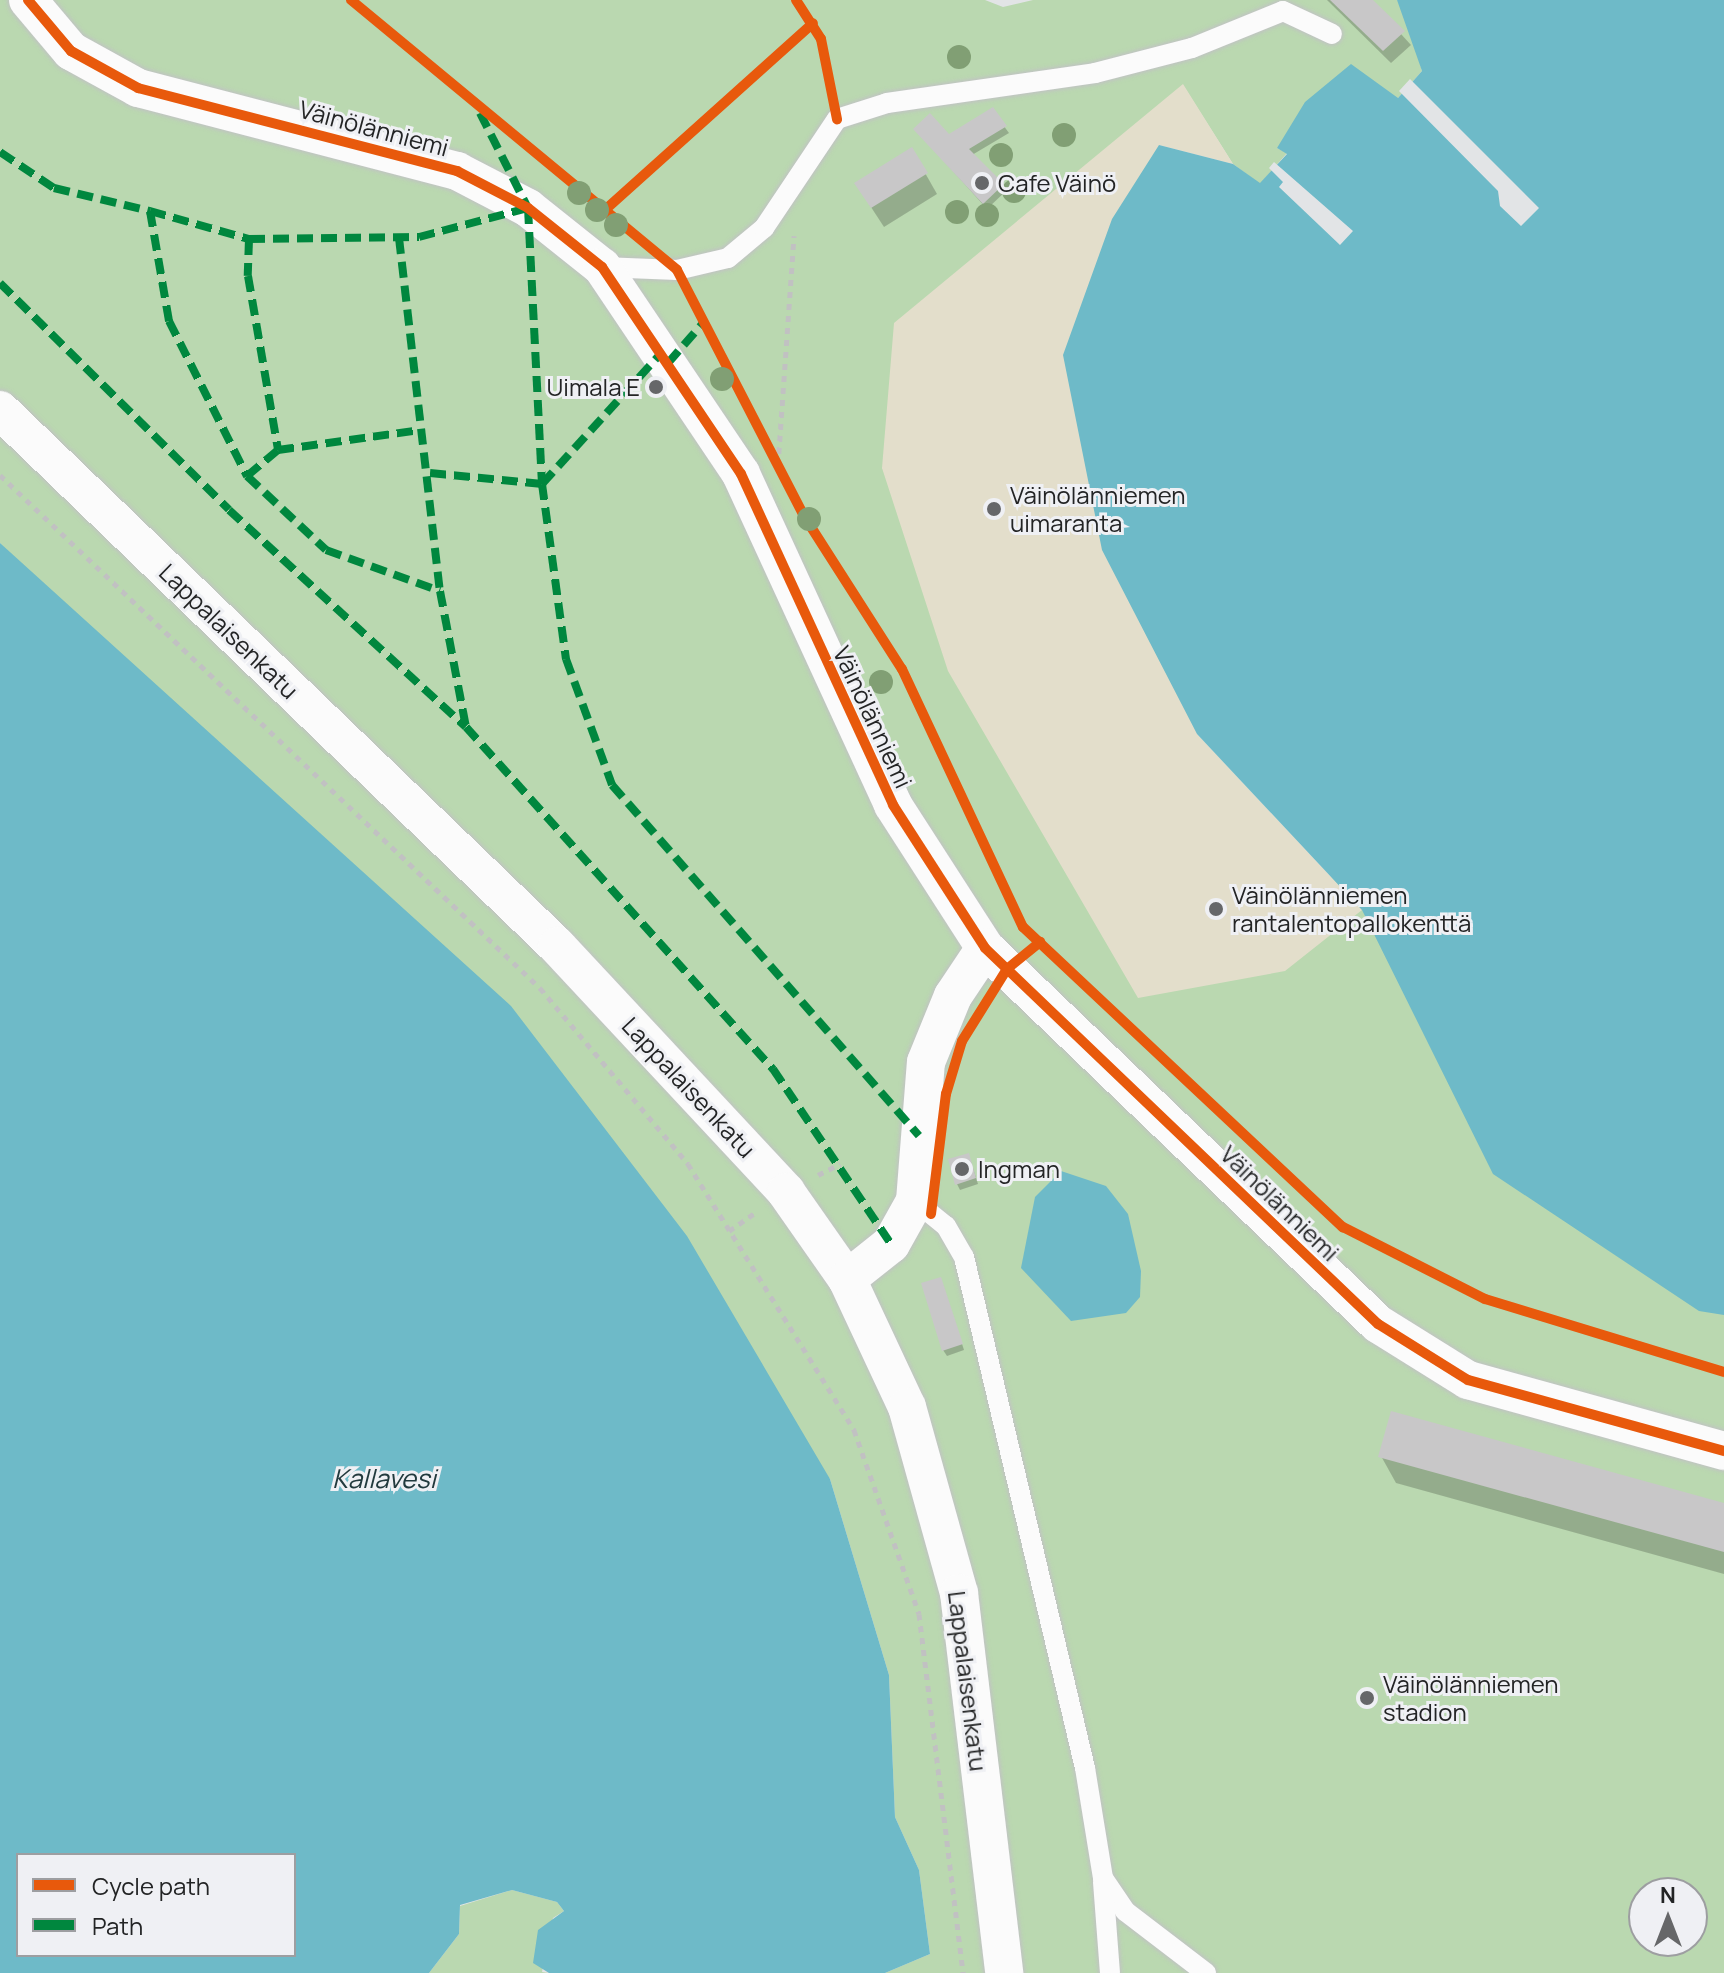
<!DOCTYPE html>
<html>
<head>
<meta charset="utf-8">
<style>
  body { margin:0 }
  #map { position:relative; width:1724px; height:1973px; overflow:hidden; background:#e2e4e6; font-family:Manrope,sans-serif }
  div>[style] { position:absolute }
  .green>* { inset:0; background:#bad8b0 }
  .sand>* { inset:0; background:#e3decb }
  .water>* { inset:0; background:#6ebac8 }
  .pier>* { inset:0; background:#e2e4e6 }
  .shadow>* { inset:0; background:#0003 }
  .building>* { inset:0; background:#c8c7c8 }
  .path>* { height:5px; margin-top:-2.5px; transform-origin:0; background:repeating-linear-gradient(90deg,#c1c1c2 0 6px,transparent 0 12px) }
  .roads { filter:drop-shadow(0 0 2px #c1c2c4) drop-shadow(0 0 2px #c1c2c4) }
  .service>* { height:20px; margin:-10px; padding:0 10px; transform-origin:10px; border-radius:10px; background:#fbfbfb }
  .minor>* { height:38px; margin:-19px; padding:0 19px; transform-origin:19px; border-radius:19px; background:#fbfbfb }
  .quiet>* { height:8px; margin-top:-4px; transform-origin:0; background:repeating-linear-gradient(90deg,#00873e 0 16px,transparent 0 24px) }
  .cycleway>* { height:10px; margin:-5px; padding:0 5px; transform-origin:5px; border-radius:5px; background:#e8590c }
  .trees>* { width:24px; height:24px; margin:-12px; border-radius:50%; background:#819f74 }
  .dots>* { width:22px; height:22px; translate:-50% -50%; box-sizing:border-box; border:4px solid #eff0f4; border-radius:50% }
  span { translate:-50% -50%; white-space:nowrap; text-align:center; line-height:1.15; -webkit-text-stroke:6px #eff0f4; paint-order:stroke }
  .street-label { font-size:24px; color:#232425 }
  .poi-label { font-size:24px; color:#232425 }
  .left { translate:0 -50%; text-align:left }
  .right { translate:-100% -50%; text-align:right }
  .water-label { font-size:26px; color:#223a3e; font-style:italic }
  .legend { position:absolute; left:16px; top:1853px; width:280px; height:104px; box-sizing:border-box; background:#eff0f4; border:2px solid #9d9ea1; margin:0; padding:10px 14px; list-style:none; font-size:24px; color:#232425 }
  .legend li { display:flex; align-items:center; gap:16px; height:40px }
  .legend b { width:40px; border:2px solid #9d9ea1 }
  .north { position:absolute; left:1628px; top:1877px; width:80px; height:80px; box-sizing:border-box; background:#eff0f4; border:2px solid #9d9ea1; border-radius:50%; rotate:0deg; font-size:22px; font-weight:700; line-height:32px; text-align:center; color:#232425 }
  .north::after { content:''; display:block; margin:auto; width:28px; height:36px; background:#666769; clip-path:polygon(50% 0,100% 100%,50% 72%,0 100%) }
</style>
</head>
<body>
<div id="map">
  <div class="green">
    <div style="clip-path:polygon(evenodd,0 0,985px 0,1003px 7px,1033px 0,1397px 0,1405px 8px,1422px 71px,1398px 98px,1277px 148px,1287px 153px,1260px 184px,1233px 164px,1183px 85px,882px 468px,1362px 910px,1330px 876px,1724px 1053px,1724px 1973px,885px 1973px,930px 1954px,919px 1870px,895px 1817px,889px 1675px,830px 1479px,0 543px,0 0,1644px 1893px,1692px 1893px,1692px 1941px,1644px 1941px,1644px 1893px)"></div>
    <div style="clip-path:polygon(512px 1890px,557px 1902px,564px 1911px,553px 1918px,542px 1972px,549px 1973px,429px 1973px,459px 1934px,460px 1906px)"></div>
  </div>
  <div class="sand">
    <div style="clip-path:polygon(1183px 84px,1233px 164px,1159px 145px,1197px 734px,1362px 910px,1285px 971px,1138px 998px,948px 671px,882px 468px,894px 323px)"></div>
  </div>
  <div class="water">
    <div style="clip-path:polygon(1397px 0,1724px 0,1724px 1315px,1699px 1311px,1493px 1174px,1362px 910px,1197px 734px,1102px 550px,1063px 355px,1112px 219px,1159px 145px,1233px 164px,1260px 183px,1287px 154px,1277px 148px,1305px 102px,1351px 64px,1398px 98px,1422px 71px)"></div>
    <div style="clip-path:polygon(evenodd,0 543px,511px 1006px,687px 1236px,830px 1479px,889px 1675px,895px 1817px,919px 1870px,930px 1954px,885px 1973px,549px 1973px,533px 1963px,538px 1930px,564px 1911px,557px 1902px,512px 1890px,460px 1905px,459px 1934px,429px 1973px,0 1973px,0 543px,294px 1855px,294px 1955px,18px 1955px,18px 1855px,294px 1855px)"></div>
    <div style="clip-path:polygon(1061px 1171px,1106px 1186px,1128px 1214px,1141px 1271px,1140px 1297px,1126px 1313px,1071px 1321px,1021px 1268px,1035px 1197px)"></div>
  </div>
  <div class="pier">
    <div style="clip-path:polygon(1410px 79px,1539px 208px,1521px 226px,1500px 206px,1498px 191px,1399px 91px)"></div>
    <div style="clip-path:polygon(1274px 162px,1353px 231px,1340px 245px,1279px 187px,1283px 182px,1269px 168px)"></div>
  </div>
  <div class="shadow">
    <div style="clip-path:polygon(1327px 0,1370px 0,1411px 45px,1391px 63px)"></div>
    <div style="clip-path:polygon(992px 110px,1009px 133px,972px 155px,1006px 191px,987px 209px,916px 130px,949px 136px)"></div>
    <div style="clip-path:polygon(912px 150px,937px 194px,884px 227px,869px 204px)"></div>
    <div style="clip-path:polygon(971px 1162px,978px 1184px,960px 1190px,957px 1184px)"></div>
    <div style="clip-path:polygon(943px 1285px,964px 1350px,947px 1356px,943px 1350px)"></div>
    <div style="clip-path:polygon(1381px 1456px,1724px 1505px,1724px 1574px,1396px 1483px)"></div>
  </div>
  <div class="building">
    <div style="clip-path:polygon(1330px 0,1373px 0,1405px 31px,1383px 51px)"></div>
    <div style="clip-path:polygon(993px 107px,1007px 126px,969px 149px,1004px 184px,983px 204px,913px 129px,930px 113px,949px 134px)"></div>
    <div style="clip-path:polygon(912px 147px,928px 173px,871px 208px,854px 183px)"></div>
    <div style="clip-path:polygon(969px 1153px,976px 1178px,955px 1185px,948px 1159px)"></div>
    <div style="clip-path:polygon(941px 1277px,963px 1344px,942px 1351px,921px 1283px)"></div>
    <div style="clip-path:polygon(1391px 1411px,1724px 1503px,1724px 1552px,1378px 1457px)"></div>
  </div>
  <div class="path">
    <div style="left:778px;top:465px;width:230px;rotate:-86deg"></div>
    <div style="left:0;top:475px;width:745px;rotate:43.53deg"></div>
    <div style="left:540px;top:988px;width:230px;rotate:49.9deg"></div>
    <div style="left:688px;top:1164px;width:314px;rotate:58deg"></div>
    <div style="left:854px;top:1430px;width:195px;rotate:70.5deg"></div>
    <div style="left:919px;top:1614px;width:362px;rotate:83deg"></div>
    <div style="left:818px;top:1175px;width:25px;rotate:-27deg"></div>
    <div style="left:729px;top:1231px;width:32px;rotate:-35deg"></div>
  </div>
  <div class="roads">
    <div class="service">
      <div style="left:602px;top:267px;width:75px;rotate:2.3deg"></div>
      <div style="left:677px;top:270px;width:52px;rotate:-13.2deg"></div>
      <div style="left:728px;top:258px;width:47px;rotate:-39.8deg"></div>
      <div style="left:764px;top:228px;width:131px;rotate:-56.2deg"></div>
      <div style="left:837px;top:119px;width:52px;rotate:-17.7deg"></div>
      <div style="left:887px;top:103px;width:210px;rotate:-8.2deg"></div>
      <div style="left:1095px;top:73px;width:100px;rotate:-14.5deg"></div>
      <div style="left:1192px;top:48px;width:98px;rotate:-22.1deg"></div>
      <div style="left:1283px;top:11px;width:54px;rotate:25.1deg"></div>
      <div style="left:915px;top:1201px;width:40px;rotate:39deg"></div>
      <div style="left:946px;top:1226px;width:36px;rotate:60deg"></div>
      <div style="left:964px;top:1257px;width:525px;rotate:76.68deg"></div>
      <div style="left:1085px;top:1768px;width:111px;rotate:80.7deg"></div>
      <div style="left:1103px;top:1878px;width:40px;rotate:56deg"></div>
      <div style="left:1125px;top:1911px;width:102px;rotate:37.4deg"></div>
      <div style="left:1103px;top:1882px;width:91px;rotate:85.6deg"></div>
    </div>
    <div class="minor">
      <div style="left:28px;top:0;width:67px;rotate:49.9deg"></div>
      <div style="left:71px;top:51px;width:77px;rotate:28.9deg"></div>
      <div style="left:138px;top:88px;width:330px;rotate:14.6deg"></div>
      <div style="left:457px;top:171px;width:80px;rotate:27.5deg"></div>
      <div style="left:528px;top:208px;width:95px;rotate:38.6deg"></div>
      <div style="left:602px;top:267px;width:249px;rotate:56.1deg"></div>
      <div style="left:741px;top:474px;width:364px;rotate:65.3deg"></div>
      <div style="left:893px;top:805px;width:170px;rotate:57.2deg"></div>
      <div style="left:985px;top:948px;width:544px;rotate:43.73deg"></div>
      <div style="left:1378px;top:1324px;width:106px;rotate:31.9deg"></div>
      <div style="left:1468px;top:1380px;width:266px;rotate:15.5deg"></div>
      <div style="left:0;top:410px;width:773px;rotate:43.9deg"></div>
      <div style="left:557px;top:946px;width:336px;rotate:47deg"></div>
      <div style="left:786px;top:1192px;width:106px;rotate:55deg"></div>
      <div style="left:847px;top:1279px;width:141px;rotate:64.9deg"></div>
      <div style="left:907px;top:1407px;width:193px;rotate:74.4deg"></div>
      <div style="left:959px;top:1593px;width:383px;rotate:83.2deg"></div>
      <div style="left:847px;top:1279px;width:56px;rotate:-38.5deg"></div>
      <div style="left:891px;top:1244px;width:49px;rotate:-60.8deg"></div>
      <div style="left:915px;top:1201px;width:139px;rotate:-85.5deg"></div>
      <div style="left:926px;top:1062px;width:71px;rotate:-67.8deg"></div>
      <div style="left:953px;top:996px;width:58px;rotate:-56.3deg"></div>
    </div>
  </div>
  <div class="quiet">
    <div style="left:480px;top:113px;width:106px;rotate:63.2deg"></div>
    <div style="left:528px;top:208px;width:276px;rotate:87.1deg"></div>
    <div style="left:542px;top:484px;width:177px;rotate:82.2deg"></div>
    <div style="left:566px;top:659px;width:134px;rotate:69.9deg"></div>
    <div style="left:612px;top:785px;width:466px;rotate:48.8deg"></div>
    <div style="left:0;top:152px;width:65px;rotate:33.7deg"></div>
    <div style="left:54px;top:188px;width:99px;rotate:13.5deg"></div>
    <div style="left:150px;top:211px;width:112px;rotate:80.2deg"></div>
    <div style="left:169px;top:321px;width:174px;rotate:63.3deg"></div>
    <div style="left:247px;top:476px;width:108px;rotate:43.1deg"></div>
    <div style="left:326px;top:550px;width:121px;rotate:19.8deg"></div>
    <div style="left:150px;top:211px;width:103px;rotate:15.8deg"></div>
    <div style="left:249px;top:239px;width:37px;rotate:92deg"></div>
    <div style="left:248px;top:276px;width:177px;rotate:80.2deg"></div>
    <div style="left:399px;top:238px;width:355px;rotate:83.4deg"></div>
    <div style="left:440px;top:591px;width:138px;rotate:79.2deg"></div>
    <div style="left:249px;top:239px;width:170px;rotate:-0.7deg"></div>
    <div style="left:419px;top:237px;width:113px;rotate:-14.9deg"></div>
    <div style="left:0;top:283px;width:322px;rotate:44.7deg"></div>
    <div style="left:229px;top:510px;width:321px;rotate:42.5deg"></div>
    <div style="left:466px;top:727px;width:460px;rotate:48.1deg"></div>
    <div style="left:773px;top:1069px;width:211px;rotate:56deg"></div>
    <div style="left:668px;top:363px;width:55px;rotate:-48.7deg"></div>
    <div style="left:430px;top:473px;width:113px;rotate:5.6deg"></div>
    <div style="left:542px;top:484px;width:177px;rotate:-47.7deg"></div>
    <div style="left:247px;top:476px;width:40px;rotate:-40deg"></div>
    <div style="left:278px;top:450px;width:143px;rotate:-8deg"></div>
  </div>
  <div class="cycleway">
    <div style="left:28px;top:0;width:67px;rotate:49.9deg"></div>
    <div style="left:71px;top:51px;width:77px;rotate:28.9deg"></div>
    <div style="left:138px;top:88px;width:330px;rotate:14.6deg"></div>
    <div style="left:457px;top:171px;width:80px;rotate:27.5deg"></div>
    <div style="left:528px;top:208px;width:95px;rotate:38.6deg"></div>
    <div style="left:602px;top:267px;width:249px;rotate:56.1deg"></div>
    <div style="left:741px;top:474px;width:364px;rotate:65.3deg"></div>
    <div style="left:893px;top:805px;width:170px;rotate:57.2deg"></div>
    <div style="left:985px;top:948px;width:544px;rotate:43.73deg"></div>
    <div style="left:1378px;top:1324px;width:106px;rotate:31.9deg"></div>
    <div style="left:1468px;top:1380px;width:266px;rotate:15.5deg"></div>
    <div style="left:351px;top:0;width:423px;rotate:39.6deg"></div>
    <div style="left:677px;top:270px;width:277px;rotate:62.7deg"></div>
    <div style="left:804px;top:516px;width:182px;rotate:57.4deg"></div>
    <div style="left:902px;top:669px;width:285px;rotate:64.9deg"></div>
    <div style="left:1023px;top:927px;width:439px;rotate:43.2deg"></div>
    <div style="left:1343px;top:1227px;width:159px;rotate:26.9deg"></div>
    <div style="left:1485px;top:1299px;width:250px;rotate:17deg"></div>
    <div style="left:796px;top:0;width:46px;rotate:57.3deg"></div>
    <div style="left:821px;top:39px;width:82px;rotate:78.7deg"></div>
    <div style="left:606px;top:209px;width:278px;rotate:-41.9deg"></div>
    <div style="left:931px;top:1214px;width:121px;rotate:-82.9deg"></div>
    <div style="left:946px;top:1094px;width:55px;rotate:-73.2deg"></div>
    <div style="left:962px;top:1041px;width:85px;rotate:-58deg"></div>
    <div style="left:1007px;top:969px;width:43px;rotate:-39.3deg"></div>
  </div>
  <div class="trees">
    <div style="left:959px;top:57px"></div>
    <div style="left:1064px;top:135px"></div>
    <div style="left:1001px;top:155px"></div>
    <div style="left:1014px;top:191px"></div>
    <div style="left:579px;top:193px"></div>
    <div style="left:597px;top:210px"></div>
    <div style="left:957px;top:212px"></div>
    <div style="left:987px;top:215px"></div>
    <div style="left:616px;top:225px"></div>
    <div style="left:722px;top:379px"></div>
    <div style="left:809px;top:519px"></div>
    <div style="left:881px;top:682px"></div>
  </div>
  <div class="dots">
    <div style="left:982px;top:183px;background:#666769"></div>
    <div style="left:656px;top:387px;background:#666769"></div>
    <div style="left:994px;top:509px;background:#666769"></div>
    <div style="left:1216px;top:909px;background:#666769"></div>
    <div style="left:962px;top:1169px;background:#666769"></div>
    <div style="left:1367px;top:1698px;background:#666769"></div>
  </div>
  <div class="street-label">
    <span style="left:374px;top:128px;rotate:15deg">Väinölänniemi</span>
    <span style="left:229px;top:631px;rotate:44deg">Lappalaisenkatu</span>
    <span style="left:873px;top:717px;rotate:65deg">Väinölänniemi</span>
    <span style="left:689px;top:1087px;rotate:47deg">Lappalaisenkatu</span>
    <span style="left:1280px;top:1203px;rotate:44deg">Väinölänniemi</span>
    <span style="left:968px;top:1681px;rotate:83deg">Lappalaisenkatu</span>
  </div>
  <div class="poi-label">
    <span class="left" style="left:998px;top:183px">Cafe Väinö</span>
    <span class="right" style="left:640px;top:387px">Uimala E</span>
    <span class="left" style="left:1010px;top:509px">Väinölänniemen<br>uimaranta</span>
    <span class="left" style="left:1232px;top:909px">Väinölänniemen<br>rantalentopallokenttä</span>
    <span class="left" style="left:978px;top:1169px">Ingman</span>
    <span class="left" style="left:1383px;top:1698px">Väinölänniemen<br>stadion</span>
  </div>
  <div class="water-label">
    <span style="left:384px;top:1479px">Kallavesi</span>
  </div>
  <ul class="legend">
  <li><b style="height:10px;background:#e8590c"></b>Cycle path</li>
  <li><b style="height:10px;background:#00873e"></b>Path</li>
  </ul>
  <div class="north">N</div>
</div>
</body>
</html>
